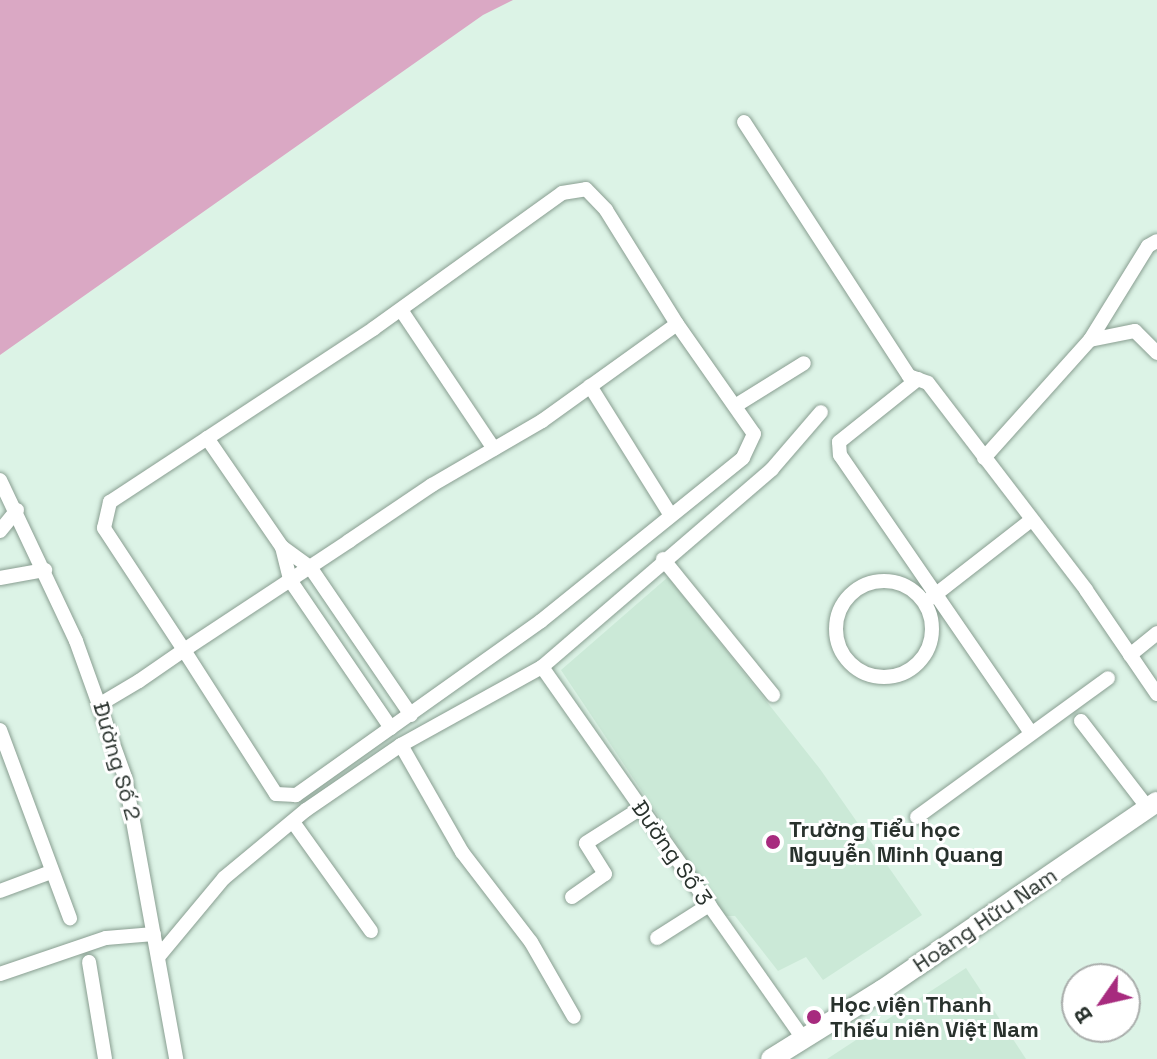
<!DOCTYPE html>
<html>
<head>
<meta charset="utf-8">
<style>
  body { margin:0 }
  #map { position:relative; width:1157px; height:1059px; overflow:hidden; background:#dcf3e6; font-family:"Space Grotesk",sans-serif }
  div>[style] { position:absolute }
  .built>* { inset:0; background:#cbe9d7 }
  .green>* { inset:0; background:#daa8c4 }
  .roads { filter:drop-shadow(0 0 2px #899e91) drop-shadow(0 0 2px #899e91) }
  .street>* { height:14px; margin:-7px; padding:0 7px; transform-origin:7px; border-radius:7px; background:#fff }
  .street>.ring { margin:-7px; padding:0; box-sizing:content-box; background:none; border:14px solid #fff; border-radius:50% }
  .secondary>* { height:20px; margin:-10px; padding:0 10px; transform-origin:10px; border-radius:10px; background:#fff }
  .dots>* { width:22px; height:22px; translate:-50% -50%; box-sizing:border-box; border:4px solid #fff; border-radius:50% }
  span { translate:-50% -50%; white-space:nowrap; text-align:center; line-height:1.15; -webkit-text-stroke:6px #fff; paint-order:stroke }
  .street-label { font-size:22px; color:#29322d }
  .poi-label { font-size:22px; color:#29322d; font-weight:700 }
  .left { translate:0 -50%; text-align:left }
  .north { position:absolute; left:1061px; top:963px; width:80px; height:80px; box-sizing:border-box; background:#fff; border:2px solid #a9adab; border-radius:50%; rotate:236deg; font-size:22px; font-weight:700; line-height:32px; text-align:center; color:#29322d }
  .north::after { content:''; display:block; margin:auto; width:28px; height:36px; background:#a72b7e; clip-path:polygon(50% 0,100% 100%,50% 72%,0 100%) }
</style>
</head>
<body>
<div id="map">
  <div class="built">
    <div style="clip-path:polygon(668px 577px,820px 769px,922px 915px,823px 980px,806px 957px,778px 971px,735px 916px,725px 916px,561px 670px)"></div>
    <div style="clip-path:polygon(966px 968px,1026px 1059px,827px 1059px)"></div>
  </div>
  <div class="green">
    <div style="clip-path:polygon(0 0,513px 0,483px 15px,0 355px)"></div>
  </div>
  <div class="roads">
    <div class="street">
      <div style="left:744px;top:122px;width:303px;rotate:57deg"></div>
      <div style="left:909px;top:376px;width:20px;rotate:20deg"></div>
      <div style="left:928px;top:383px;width:260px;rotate:52.6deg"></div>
      <div style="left:1086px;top:590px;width:126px;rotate:55.7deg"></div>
      <div style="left:401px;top:310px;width:167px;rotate:56.2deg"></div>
      <div style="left:1090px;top:340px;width:110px;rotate:-58.3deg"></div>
      <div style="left:1148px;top:246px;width:10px;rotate:-29deg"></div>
      <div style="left:918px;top:379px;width:101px;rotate:141.4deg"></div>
      <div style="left:839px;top:442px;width:13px;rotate:86deg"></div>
      <div style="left:840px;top:455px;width:337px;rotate:55.5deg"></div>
      <div style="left:590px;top:386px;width:151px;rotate:58deg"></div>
      <div style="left:735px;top:406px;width:81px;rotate:-31.9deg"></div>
      <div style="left:207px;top:438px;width:132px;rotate:55.5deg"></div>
      <div style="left:282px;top:547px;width:34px;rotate:36deg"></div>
      <div style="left:310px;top:567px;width:179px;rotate:55.7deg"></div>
      <div style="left:984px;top:458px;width:159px;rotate:-48.1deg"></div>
      <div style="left:1090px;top:340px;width:46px;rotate:-11.3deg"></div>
      <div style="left:1135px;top:331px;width:31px;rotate:45deg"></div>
      <div style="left:0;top:480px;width:178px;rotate:64.7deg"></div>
      <div style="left:76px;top:641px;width:145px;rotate:70.2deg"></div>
      <div style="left:125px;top:777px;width:287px;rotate:79.7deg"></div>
      <div style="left:0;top:531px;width:27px;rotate:-51deg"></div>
      <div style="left:282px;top:547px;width:34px;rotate:76deg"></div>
      <div style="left:290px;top:580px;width:179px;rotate:55.7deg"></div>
      <div style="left:663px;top:559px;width:175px;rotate:51deg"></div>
      <div style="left:0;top:578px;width:46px;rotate:-10.1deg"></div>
      <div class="ring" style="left:836px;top:581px;width:82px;height:82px"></div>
      <div style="left:931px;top:598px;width:125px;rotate:-37.9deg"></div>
      <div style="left:1130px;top:655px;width:35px;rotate:-39deg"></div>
      <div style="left:542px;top:667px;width:454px;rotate:54.9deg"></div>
      <div style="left:102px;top:703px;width:43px;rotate:-30.7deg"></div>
      <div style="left:139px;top:681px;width:55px;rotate:-34.6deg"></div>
      <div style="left:184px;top:650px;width:198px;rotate:-33.4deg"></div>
      <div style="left:349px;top:541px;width:100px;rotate:-34deg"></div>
      <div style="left:432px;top:485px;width:127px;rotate:-30.2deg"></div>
      <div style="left:542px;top:421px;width:166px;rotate:-35.7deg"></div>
      <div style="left:677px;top:324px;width:134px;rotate:55deg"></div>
      <div style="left:754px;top:434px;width:26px;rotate:115deg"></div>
      <div style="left:743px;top:458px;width:260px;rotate:141.1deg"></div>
      <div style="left:541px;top:621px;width:301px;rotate:144.6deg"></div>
      <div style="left:296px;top:795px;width:20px;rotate:-177deg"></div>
      <div style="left:276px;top:794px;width:171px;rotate:-122.6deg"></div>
      <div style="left:184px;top:650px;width:146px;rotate:-123.3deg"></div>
      <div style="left:104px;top:528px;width:27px;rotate:-77deg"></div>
      <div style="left:110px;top:502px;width:315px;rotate:-33.3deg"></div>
      <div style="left:373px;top:329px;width:233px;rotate:-35.7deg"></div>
      <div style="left:562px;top:193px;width:24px;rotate:-9deg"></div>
      <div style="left:586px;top:189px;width:29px;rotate:46deg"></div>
      <div style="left:606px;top:210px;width:134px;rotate:58.1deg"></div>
      <div style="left:1081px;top:721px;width:110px;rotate:52.4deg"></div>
      <div style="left:0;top:730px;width:201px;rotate:69.6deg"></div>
      <div style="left:401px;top:745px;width:123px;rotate:60.3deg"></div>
      <div style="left:462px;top:852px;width:113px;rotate:52.5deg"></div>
      <div style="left:531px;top:942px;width:86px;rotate:60.2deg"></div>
      <div style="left:917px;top:817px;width:236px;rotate:-36deg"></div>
      <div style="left:293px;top:822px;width:134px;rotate:54.4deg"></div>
      <div style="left:0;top:891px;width:54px;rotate:-20.4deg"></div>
      <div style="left:572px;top:897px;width:40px;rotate:-34.9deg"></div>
      <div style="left:605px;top:874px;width:36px;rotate:-122deg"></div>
      <div style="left:586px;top:843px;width:65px;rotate:-32.5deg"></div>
      <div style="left:657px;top:938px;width:62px;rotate:-32.4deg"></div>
      <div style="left:159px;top:956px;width:102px;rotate:-50.2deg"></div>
      <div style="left:224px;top:878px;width:107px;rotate:-39.7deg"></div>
      <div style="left:306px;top:810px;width:115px;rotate:-34.4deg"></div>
      <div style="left:401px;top:745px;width:161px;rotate:-29deg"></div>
      <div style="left:542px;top:667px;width:303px;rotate:-40.7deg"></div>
      <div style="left:772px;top:469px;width:75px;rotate:-49.3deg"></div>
      <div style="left:89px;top:962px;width:98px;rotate:80.6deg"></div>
      <div style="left:0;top:974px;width:112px;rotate:-18.8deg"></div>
      <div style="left:106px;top:938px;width:48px;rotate:-4.8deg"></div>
    </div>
    <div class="secondary">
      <div style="left:771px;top:1059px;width:131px;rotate:-31.9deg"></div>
      <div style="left:882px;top:990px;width:333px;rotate:-34.4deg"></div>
    </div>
  </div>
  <div class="dots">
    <div style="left:773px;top:842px;background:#a72b7e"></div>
    <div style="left:814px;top:1017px;background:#a72b7e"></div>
  </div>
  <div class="street-label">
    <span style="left:117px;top:761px;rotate:74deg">Đường Số 2</span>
    <span style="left:672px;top:853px;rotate:55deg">Đường Số 3</span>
    <span style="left:985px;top:920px;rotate:-34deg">Hoàng Hữu Nam</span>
  </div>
  <div class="poi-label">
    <span class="left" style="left:789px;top:842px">Trường Tiểu học<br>Nguyễn Minh Quang</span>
    <span class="left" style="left:830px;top:1017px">Học viện Thanh<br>Thiếu niên Việt Nam</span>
  </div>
  <div class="north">B</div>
</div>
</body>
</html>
